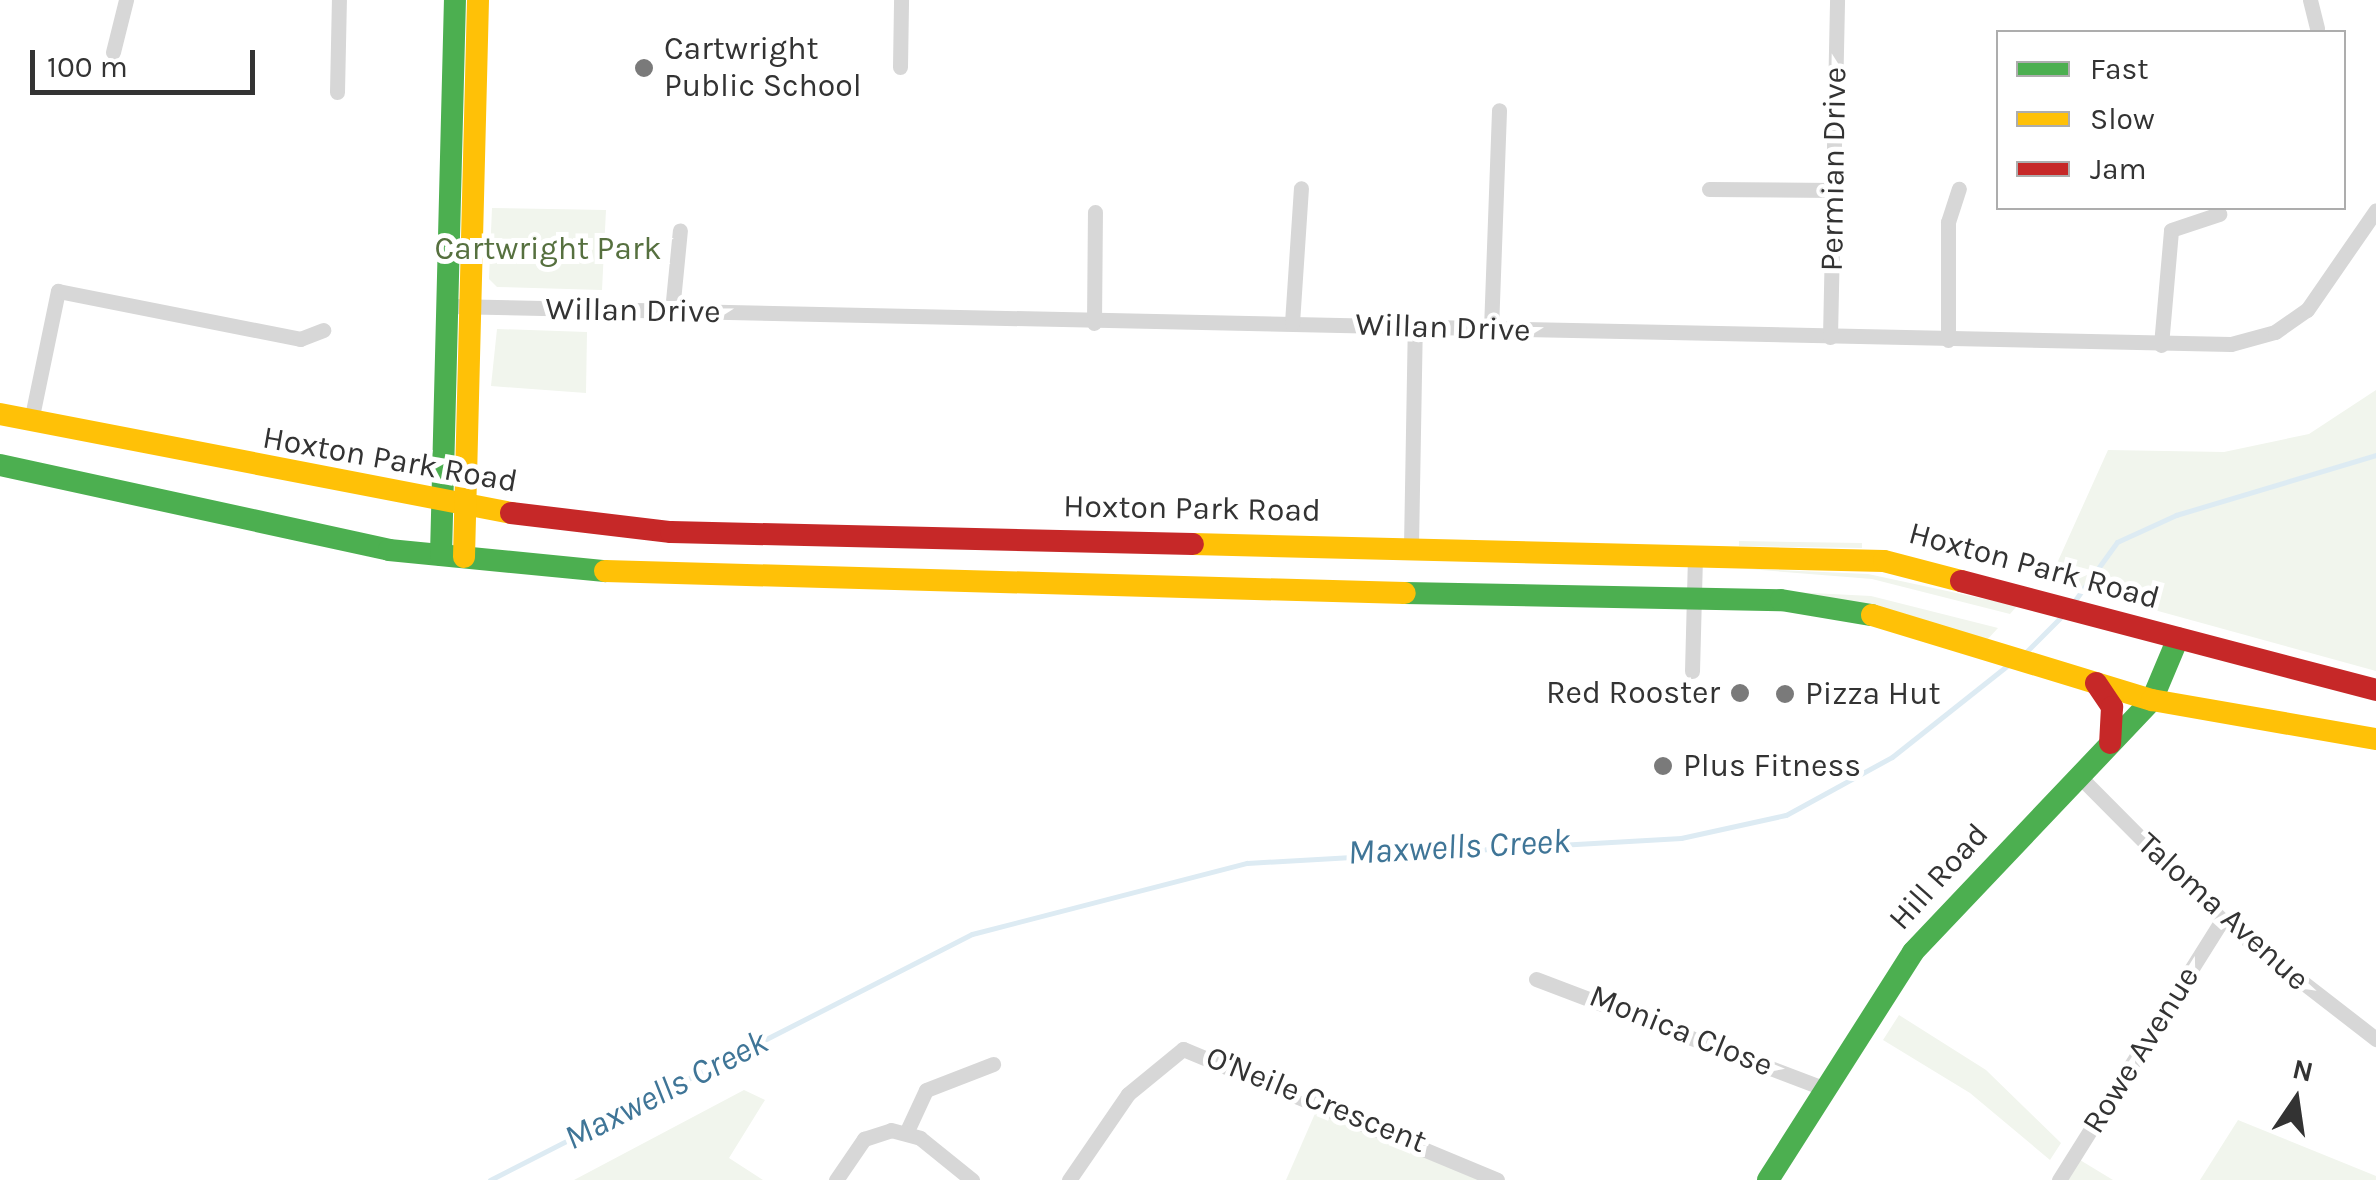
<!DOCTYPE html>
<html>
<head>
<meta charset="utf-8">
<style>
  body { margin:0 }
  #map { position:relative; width:2376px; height:1180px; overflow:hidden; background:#fff; font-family:Karla,sans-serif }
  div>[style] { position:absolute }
  .green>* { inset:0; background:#f1f5ed }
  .stream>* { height:5px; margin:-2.5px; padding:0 2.5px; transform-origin:2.5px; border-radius:2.5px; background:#ddebf3 }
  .street>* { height:15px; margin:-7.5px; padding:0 7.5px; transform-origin:7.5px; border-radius:7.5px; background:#d7d7d7 }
  .fast>* { height:22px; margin:-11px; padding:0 11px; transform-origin:11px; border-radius:11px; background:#4caf50 }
  .slow>* { height:22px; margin:-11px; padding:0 11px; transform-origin:11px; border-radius:11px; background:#ffc107 }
  .jam>* { height:22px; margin:-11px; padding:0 11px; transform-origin:11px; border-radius:11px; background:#c62828 }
  .dots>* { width:28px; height:28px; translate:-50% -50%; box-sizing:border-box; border:5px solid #fff; border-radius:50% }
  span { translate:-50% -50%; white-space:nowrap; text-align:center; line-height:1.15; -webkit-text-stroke:10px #fff; paint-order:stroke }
  .poi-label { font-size:32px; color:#333 }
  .left { translate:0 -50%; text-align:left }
  .right { translate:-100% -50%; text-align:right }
  .street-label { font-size:32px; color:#333 }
  .park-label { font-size:32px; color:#56703f }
  .water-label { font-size:35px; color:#3f7597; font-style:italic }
  .legend { position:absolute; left:1996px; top:30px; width:350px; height:180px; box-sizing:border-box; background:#fff; border:2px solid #adadad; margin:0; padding:12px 18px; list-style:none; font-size:30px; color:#333 }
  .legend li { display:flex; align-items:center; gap:20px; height:50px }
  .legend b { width:50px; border:2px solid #adadad }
  .north { position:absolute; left:2246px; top:1050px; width:100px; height:100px; -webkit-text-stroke:8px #fff; paint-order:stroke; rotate:13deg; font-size:28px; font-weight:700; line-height:40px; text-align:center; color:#333 }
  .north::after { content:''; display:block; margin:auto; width:35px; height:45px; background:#333; clip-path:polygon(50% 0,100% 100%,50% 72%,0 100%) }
  .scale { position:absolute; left:30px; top:50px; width:225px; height:45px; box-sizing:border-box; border:5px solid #333; border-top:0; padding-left:12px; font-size:30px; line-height:35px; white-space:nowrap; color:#333; -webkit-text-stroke:8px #fff; paint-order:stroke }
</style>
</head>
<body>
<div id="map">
  <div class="green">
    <div style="clip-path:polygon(492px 208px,606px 210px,602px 290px,497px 287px,489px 279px)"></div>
    <div style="clip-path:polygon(497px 329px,587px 332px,586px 393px,491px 386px)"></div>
    <div style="clip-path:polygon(2376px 390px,2376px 671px,2049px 581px,2108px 450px,2224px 452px,2309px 434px)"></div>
    <div style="clip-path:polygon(1739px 541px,1862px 543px,1862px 548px,1739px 546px)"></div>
    <div style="clip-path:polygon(1735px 568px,1868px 574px,2017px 606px,2010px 614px,1872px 579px)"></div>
    <div style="clip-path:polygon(1753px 590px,1871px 596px,1998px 628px,1986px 641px)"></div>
    <div style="clip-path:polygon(1899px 1015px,1986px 1070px,2061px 1143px,2050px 1160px,1970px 1093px,1883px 1040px)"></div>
    <div style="clip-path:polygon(744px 1090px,765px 1100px,729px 1158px,763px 1180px,574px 1180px)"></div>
    <div style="clip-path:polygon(1317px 1109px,1487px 1180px,1286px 1180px)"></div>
    <div style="clip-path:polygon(2238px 1120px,2376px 1176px,2376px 1180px,2200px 1180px)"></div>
    <div style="clip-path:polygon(2080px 1160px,2113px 1180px,2068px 1180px)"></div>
  </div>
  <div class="stream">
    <div style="left:2073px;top:603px;width:75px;rotate:-54.2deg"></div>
    <div style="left:2117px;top:542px;width:65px;rotate:-24.6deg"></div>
    <div style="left:2176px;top:515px;width:209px;rotate:-16.7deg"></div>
    <div style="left:2025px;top:653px;width:54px;rotate:-45deg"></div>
    <div style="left:490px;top:1180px;width:541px;rotate:-27.04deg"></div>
    <div style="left:972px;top:934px;width:284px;rotate:-14.5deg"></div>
    <div style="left:1247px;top:863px;width:435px;rotate:-3.3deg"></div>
    <div style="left:1681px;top:838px;width:107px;rotate:-12.4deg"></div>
    <div style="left:1786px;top:815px;width:121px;rotate:-28.7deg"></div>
    <div style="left:1892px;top:757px;width:148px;rotate:-38.4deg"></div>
  </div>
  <div class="street">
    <div style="left:2310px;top:0;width:29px;rotate:76deg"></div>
    <div style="left:113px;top:52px;width:54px;rotate:-76deg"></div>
    <div style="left:900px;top:67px;width:67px;rotate:-89.1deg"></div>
    <div style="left:337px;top:92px;width:92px;rotate:-88.8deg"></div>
    <div style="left:1709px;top:189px;width:126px;rotate:0.5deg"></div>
    <div style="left:448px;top:306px;width:1783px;rotate:1.22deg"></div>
    <div style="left:2231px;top:344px;width:46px;rotate:-15.3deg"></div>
    <div style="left:2275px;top:332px;width:39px;rotate:-35deg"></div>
    <div style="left:2307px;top:310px;width:121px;rotate:-55.4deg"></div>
    <div style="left:672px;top:311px;width:81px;rotate:-84.4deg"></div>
    <div style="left:1094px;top:323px;width:111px;rotate:-89.5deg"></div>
    <div style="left:1292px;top:323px;width:135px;rotate:-86.2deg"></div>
    <div style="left:1491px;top:329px;width:219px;rotate:-87.9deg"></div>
    <div style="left:1830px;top:337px;width:337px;rotate:-88.8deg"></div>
    <div style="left:1948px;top:340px;width:118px;rotate:-90deg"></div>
    <div style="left:1948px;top:222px;width:35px;rotate:-72deg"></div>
    <div style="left:2161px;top:345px;width:115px;rotate:-85deg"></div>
    <div style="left:2171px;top:230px;width:51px;rotate:-18.4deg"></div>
    <div style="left:31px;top:421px;width:133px;rotate:-78.3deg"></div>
    <div style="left:58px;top:291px;width:247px;rotate:11.2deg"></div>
    <div style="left:300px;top:339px;width:25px;rotate:-21deg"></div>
    <div style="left:1411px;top:546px;width:219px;rotate:-89deg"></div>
    <div style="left:1692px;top:671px;width:117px;rotate:-88.5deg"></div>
    <div style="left:2079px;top:776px;width:203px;rotate:45.2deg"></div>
    <div style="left:2222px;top:920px;width:195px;rotate:37.7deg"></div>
    <div style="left:1536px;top:979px;width:309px;rotate:20.8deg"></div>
    <div style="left:907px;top:1131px;width:45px;rotate:-65.1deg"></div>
    <div style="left:926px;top:1090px;width:72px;rotate:-21.2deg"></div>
    <div style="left:836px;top:1180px;width:50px;rotate:-55.7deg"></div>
    <div style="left:864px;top:1139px;width:28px;rotate:-18deg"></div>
    <div style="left:891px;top:1130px;width:30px;rotate:15deg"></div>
    <div style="left:920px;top:1138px;width:67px;rotate:38.9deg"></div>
    <div style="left:1069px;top:1180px;width:104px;rotate:-55.5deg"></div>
    <div style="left:1128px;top:1094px;width:71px;rotate:-39.3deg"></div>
    <div style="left:1183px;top:1049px;width:340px;rotate:22.6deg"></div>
    <div style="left:2059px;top:1180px;width:307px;rotate:-57.9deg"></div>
  </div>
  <div class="fast">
    <div style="left:0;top:465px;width:398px;rotate:12.3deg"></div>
    <div style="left:389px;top:550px;width:217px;rotate:5.6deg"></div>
    <div style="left:441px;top:555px;width:555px;rotate:-88.56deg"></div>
    <div style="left:1405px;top:593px;width:376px;rotate:1.1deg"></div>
    <div style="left:1781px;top:600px;width:92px;rotate:9.4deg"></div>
    <div style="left:1768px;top:1180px;width:270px;rotate:-57.5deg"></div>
    <div style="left:1913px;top:952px;width:347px;rotate:-46.5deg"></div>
    <div style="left:2152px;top:700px;width:67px;rotate:-67.2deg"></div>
  </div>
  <div class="slow">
    <div style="left:0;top:414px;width:521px;rotate:10.96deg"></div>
    <div style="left:1193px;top:544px;width:691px;rotate:1.41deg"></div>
    <div style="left:1884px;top:561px;width:80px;rotate:14.6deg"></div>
    <div style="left:464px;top:557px;width:557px;rotate:-88.56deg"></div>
    <div style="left:605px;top:571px;width:800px;rotate:1.58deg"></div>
    <div style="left:1872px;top:615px;width:293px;rotate:16.9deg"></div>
    <div style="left:2152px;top:700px;width:227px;rotate:9.9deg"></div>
  </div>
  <div class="jam">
    <div style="left:511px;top:513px;width:161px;rotate:6.8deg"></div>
    <div style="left:671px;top:532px;width:522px;rotate:1.32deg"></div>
    <div style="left:1961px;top:581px;width:429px;rotate:14.7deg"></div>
    <div style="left:2096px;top:683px;width:29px;rotate:56deg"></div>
    <div style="left:2112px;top:707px;width:36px;rotate:93deg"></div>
  </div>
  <div class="dots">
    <div style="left:644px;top:68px;background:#7a7a7a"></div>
    <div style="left:1740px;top:693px;background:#7a7a7a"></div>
    <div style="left:1785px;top:694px;background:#7a7a7a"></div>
    <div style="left:1663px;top:766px;background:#7a7a7a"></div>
  </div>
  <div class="poi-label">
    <span class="left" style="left:664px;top:68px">Cartwright<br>Public School</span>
    <span class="right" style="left:1720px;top:693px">Red Rooster</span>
    <span class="left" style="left:1805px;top:694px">Pizza Hut</span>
    <span class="left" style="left:1683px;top:766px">Plus Fitness</span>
  </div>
  <div class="street-label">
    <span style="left:1834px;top:169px;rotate:-89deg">Permian Drive</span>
    <span style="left:633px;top:311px;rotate:1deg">Willan Drive</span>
    <span style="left:1443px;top:328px;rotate:2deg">Willan Drive</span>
    <span style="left:390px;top:460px;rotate:10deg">Hoxton Park Road</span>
    <span style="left:1192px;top:509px;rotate:1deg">Hoxton Park Road</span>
    <span style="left:2034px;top:566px;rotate:15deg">Hoxton Park Road</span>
    <span style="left:1939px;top:877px;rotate:-48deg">Hill Road</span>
    <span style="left:2223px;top:912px;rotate:42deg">Taloma Avenue</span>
    <span style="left:1681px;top:1031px;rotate:22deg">Monica Close</span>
    <span style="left:2141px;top:1050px;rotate:-58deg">Rowe Avenue</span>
    <span style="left:1316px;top:1100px;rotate:22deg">O'Neile Crescent</span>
  </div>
  <div class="park-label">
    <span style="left:548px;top:249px">Cartwright Park</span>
  </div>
  <div class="water-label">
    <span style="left:1459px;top:847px;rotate:-3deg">Maxwells Creek</span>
    <span style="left:666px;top:1090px;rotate:-27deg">Maxwells Creek</span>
  </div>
  <ul class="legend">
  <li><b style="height:12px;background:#4caf50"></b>Fast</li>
  <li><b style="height:12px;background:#ffc107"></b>Slow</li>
  <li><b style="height:12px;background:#c62828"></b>Jam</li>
  </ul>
  <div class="north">N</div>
  <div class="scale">100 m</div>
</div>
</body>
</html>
